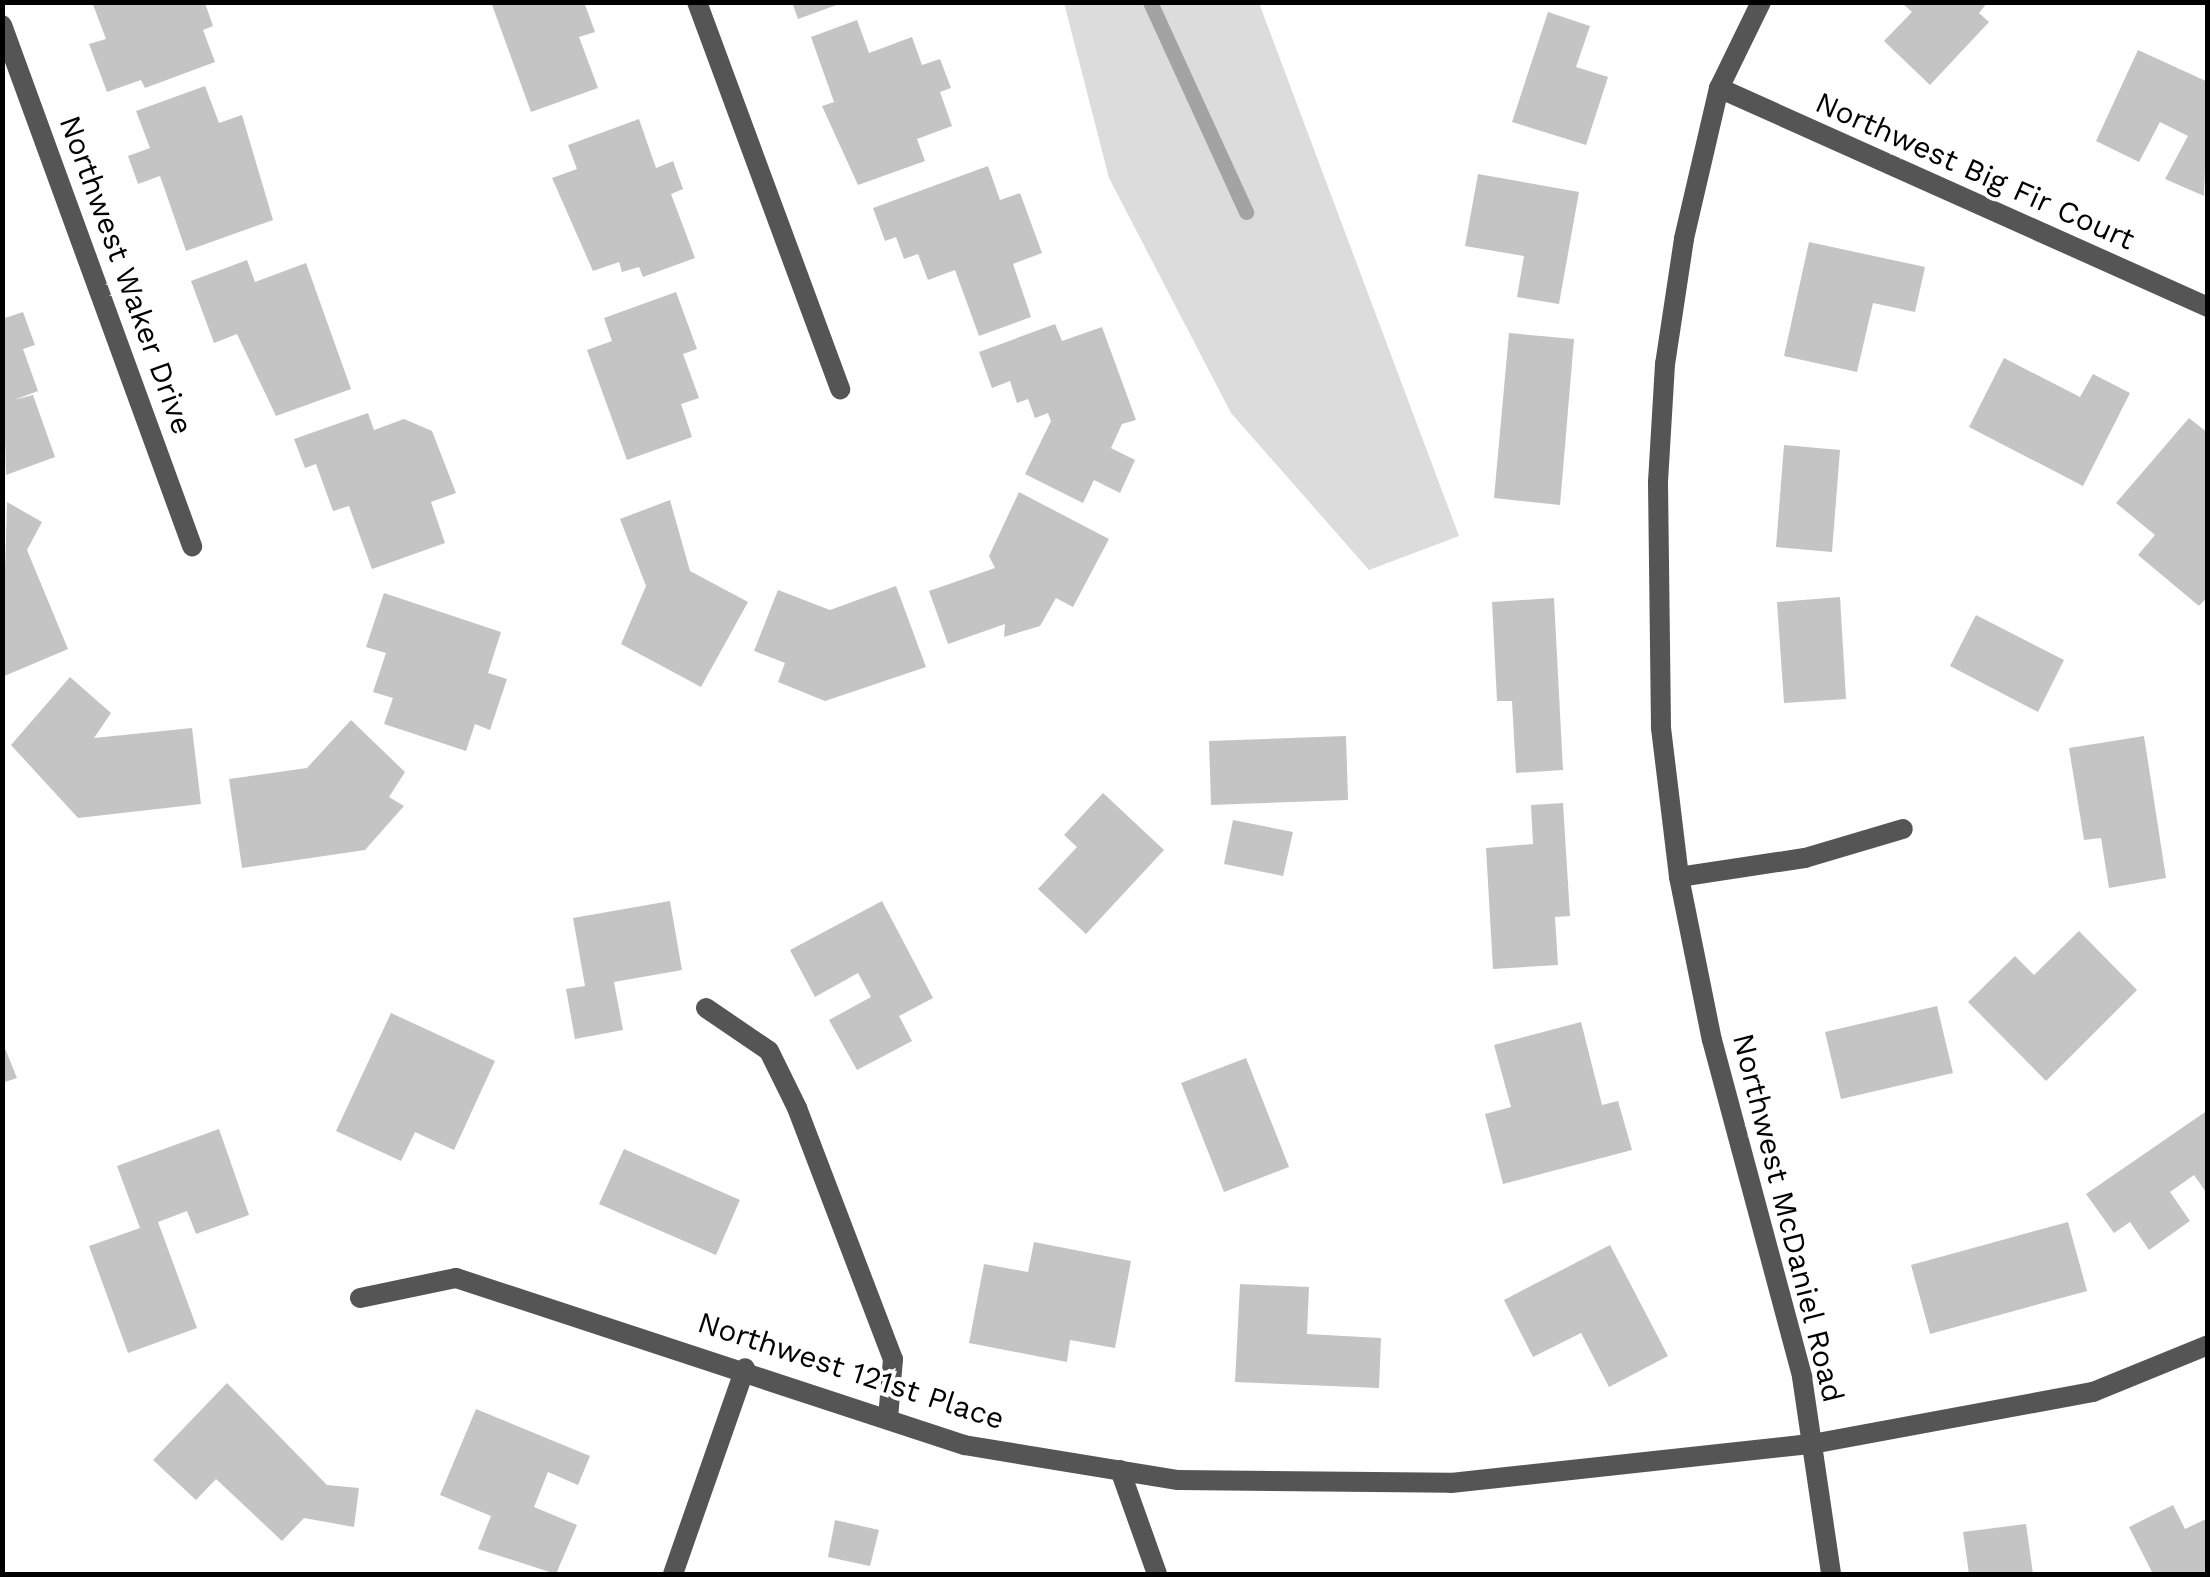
<!DOCTYPE html>
<html>
<head>
<meta charset="utf-8">
<style>
  body { margin:0 }
  #map { position:relative; width:2210px; height:1577px; overflow:hidden; background:#fff; font-family:"Work Sans",sans-serif }
  div>[style] { position:absolute }
  .green>* { inset:0; background:#dcdcdc }
  .stream>* { height:15px; margin:-7.5px; padding:0 7.5px; transform-origin:7.5px; border-radius:7.5px; background:#a3a3a3 }
  .building>* { inset:0; background:#c4c4c4 }
  .service>* { height:20px; margin:-10px; padding:0 10px; transform-origin:10px; border-radius:10px; background:#555 }
  .minor>* { height:20px; margin:-10px; padding:0 10px; transform-origin:10px; border-radius:10px; background:#555 }
  span { translate:-50% -50%; white-space:nowrap; text-align:center; line-height:1.15; -webkit-text-stroke:8px #fff; paint-order:stroke }
  .street-label { font-size:30px; color:#000 }
  .frame { position:absolute; inset:0; border:5px solid #000; pointer-events:none }
</style>
</head>
<body>
<div id="map">
  <div class="green">
    <div style="clip-path:polygon(1064px 3px,1259px 3px,1459px 536px,1369px 570px,1231px 413px,1109px 178px)"></div>
  </div>
  <div class="stream">
    <div style="left:1150px;top:2px;width:231px;rotate:65.4deg"></div>
  </div>
  <div class="building">
    <div style="clip-path:polygon(92px 2px,205px 3px,213px 26px,203px 30px,215px 62px,145px 88px,141px 80px,107px 92px,89px 44px,106px 39px)"></div>
    <div style="clip-path:polygon(491px 2px,584px 2px,595px 32px,579px 37px,598px 88px,531px 112px)"></div>
    <div style="clip-path:polygon(792px 2px,842px 2px,842px 3px,798px 19px)"></div>
    <div style="clip-path:polygon(1901px 2px,1988px 2px,1979px 13px,1989px 22px,1930px 85px,1884px 41px,1912px 12px)"></div>
    <div style="clip-path:polygon(1548px 12px,1590px 26px,1576px 67px,1608px 77px,1586px 145px,1512px 122px)"></div>
    <div style="clip-path:polygon(857px 20px,869px 53px,912px 37px,922px 65px,940px 59px,951px 88px,940px 92px,952px 126px,917px 139px,925px 161px,858px 185px,822px 106px,834px 102px,811px 37px)"></div>
    <div style="clip-path:polygon(2138px 50px,2208px 82px,2204px 196px,2165px 179px,2188px 136px,2160px 122px,2139px 162px,2096px 141px)"></div>
    <div style="clip-path:polygon(205px 86px,219px 123px,242px 115px,273px 220px,186px 251px,160px 176px,138px 184px,128px 156px,150px 148px,136px 111px)"></div>
    <div style="clip-path:polygon(639px 119px,656px 168px,673px 161px,683px 189px,671px 194px,695px 258px,643px 277px,639px 267px,622px 272px,619px 262px,593px 271px,552px 178px,577px 169px,568px 145px)"></div>
    <div style="clip-path:polygon(988px 166px,1000px 200px,1020px 193px,1042px 253px,1013px 264px,1031px 317px,979px 336px,955px 270px,928px 280px,918px 254px,904px 259px,896px 237px,885px 241px,873px 208px)"></div>
    <div style="clip-path:polygon(1478px 174px,1579px 192px,1559px 304px,1517px 297px,1524px 256px,1465px 246px)"></div>
    <div style="clip-path:polygon(1809px 242px,1925px 267px,1915px 312px,1873px 303px,1857px 372px,1784px 356px)"></div>
    <div style="clip-path:polygon(247px 260px,255px 282px,306px 263px,351px 389px,276px 416px,237px 334px,214px 343px,191px 281px)"></div>
    <div style="clip-path:polygon(676px 292px,697px 349px,683px 354px,699px 398px,681px 404px,692px 437px,627px 460px,587px 350px,612px 341px,604px 318px)"></div>
    <div style="clip-path:polygon(23px 312px,35px 345px,23px 349px,38px 391px,14px 400px,33px 395px,55px 457px,6px 475px,2px 319px)"></div>
    <div style="clip-path:polygon(1055px 324px,1062px 341px,1102px 327px,1136px 420px,1122px 424px,1111px 448px,1135px 460px,1120px 493px,1094px 480px,1083px 503px,1025px 474px,1051px 421px,1048px 413px,1035px 418px,1028px 399px,1017px 403px,1010px 381px,992px 388px,979px 352px)"></div>
    <div style="clip-path:polygon(1509px 333px,1574px 339px,1560px 505px,1494px 498px)"></div>
    <div style="clip-path:polygon(2004px 358px,2080px 397px,2093px 374px,2130px 393px,2083px 486px,1969px 427px)"></div>
    <div style="clip-path:polygon(368px 413px,374px 430px,404px 419px,432px 431px,456px 493px,431px 502px,445px 543px,372px 569px,349px 506px,333px 511px,316px 464px,305px 468px,294px 439px)"></div>
    <div style="clip-path:polygon(2189px 418px,2208px 433px,2208px 596px,2199px 606px,2138px 555px,2155px 535px,2116px 503px)"></div>
    <div style="clip-path:polygon(1784px 445px,1840px 450px,1832px 552px,1776px 547px)"></div>
    <div style="clip-path:polygon(1019px 492px,1109px 539px,1073px 607px,1056px 598px,1040px 626px,1004px 637px,1005px 624px,948px 644px,929px 591px,995px 568px,989px 556px)"></div>
    <div style="clip-path:polygon(670px 500px,690px 571px,748px 602px,701px 687px,621px 644px,646px 586px,620px 519px)"></div>
    <div style="clip-path:polygon(7px 502px,42px 522px,27px 550px,68px 649px,2px 677px)"></div>
    <div style="clip-path:polygon(896px 586px,926px 667px,825px 701px,778px 682px,785px 663px,754px 651px,778px 590px,830px 610px)"></div>
    <div style="clip-path:polygon(384px 593px,501px 632px,488px 673px,507px 679px,490px 730px,475px 724px,466px 751px,384px 724px,393px 698px,373px 692px,386px 653px,366px 647px)"></div>
    <div style="clip-path:polygon(1840px 597px,1846px 699px,1784px 703px,1777px 602px)"></div>
    <div style="clip-path:polygon(1554px 598px,1563px 770px,1516px 773px,1512px 701px,1497px 701px,1492px 602px)"></div>
    <div style="clip-path:polygon(1976px 615px,2064px 660px,2038px 712px,1950px 666px)"></div>
    <div style="clip-path:polygon(70px 677px,111px 713px,94px 738px,192px 728px,201px 804px,78px 818px,11px 745px)"></div>
    <div style="clip-path:polygon(351px 720px,405px 772px,389px 797px,404px 806px,365px 850px,242px 868px,229px 779px,307px 768px)"></div>
    <div style="clip-path:polygon(1346px 736px,1348px 800px,1211px 805px,1209px 741px)"></div>
    <div style="clip-path:polygon(2144px 736px,2166px 878px,2109px 888px,2101px 838px,2084px 840px,2069px 748px)"></div>
    <div style="clip-path:polygon(1103px 793px,1164px 850px,1086px 934px,1038px 889px,1077px 847px,1064px 835px)"></div>
    <div style="clip-path:polygon(1563px 803px,1570px 916px,1555px 917px,1558px 965px,1493px 969px,1486px 848px,1533px 844px,1531px 805px)"></div>
    <div style="clip-path:polygon(1233px 820px,1293px 832px,1283px 876px,1224px 864px)"></div>
    <div style="clip-path:polygon(670px 901px,682px 970px,614px 982px,623px 1030px,575px 1039px,566px 989px,585px 986px,573px 918px)"></div>
    <div style="clip-path:polygon(882px 901px,933px 998px,899px 1016px,912px 1041px,857px 1070px,829px 1020px,871px 997px,858px 973px,815px 997px,790px 950px)"></div>
    <div style="clip-path:polygon(2079px 931px,2137px 990px,2046px 1081px,1968px 1002px,2015px 956px,2034px 975px)"></div>
    <div style="clip-path:polygon(1937px 1006px,1953px 1073px,1841px 1099px,1825px 1032px)"></div>
    <div style="clip-path:polygon(391px 1013px,495px 1061px,454px 1150px,415px 1132px,401px 1161px,336px 1131px)"></div>
    <div style="clip-path:polygon(1581px 1022px,1602px 1105px,1618px 1101px,1632px 1150px,1503px 1184px,1485px 1114px,1511px 1107px,1494px 1045px)"></div>
    <div style="clip-path:polygon(2px 1041px,17px 1078px,2px 1083px)"></div>
    <div style="clip-path:polygon(1246px 1058px,1289px 1167px,1224px 1192px,1181px 1083px)"></div>
    <div style="clip-path:polygon(2208px 1110px,2208px 1195px,2194px 1175px,2170px 1192px,2190px 1221px,2149px 1250px,2130px 1222px,2114px 1233px,2086px 1194px)"></div>
    <div style="clip-path:polygon(219px 1129px,249px 1215px,196px 1234px,187px 1211px,158px 1222px,197px 1328px,128px 1353px,89px 1246px,140px 1228px,117px 1166px)"></div>
    <div style="clip-path:polygon(624px 1149px,740px 1200px,716px 1255px,599px 1204px)"></div>
    <div style="clip-path:polygon(2068px 1222px,2087px 1291px,1930px 1334px,1911px 1265px)"></div>
    <div style="clip-path:polygon(1034px 1242px,1131px 1261px,1115px 1348px,1070px 1340px,1067px 1362px,969px 1343px,984px 1264px,1028px 1272px)"></div>
    <div style="clip-path:polygon(1610px 1245px,1668px 1356px,1609px 1387px,1581px 1333px,1533px 1357px,1504px 1300px)"></div>
    <div style="clip-path:polygon(1240px 1284px,1309px 1287px,1307px 1334px,1381px 1338px,1379px 1388px,1235px 1382px)"></div>
    <div style="clip-path:polygon(227px 1383px,327px 1485px,359px 1488px,354px 1527px,304px 1518px,282px 1541px,216px 1479px,196px 1500px,153px 1460px)"></div>
    <div style="clip-path:polygon(476px 1409px,590px 1456px,578px 1485px,548px 1472px,534px 1507px,577px 1525px,556px 1574px,478px 1549px,491px 1516px,440px 1495px)"></div>
    <div style="clip-path:polygon(2173px 1505px,2185px 1529px,2208px 1518px,2208px 1574px,2153px 1574px,2129px 1527px)"></div>
    <div style="clip-path:polygon(835px 1520px,879px 1530px,870px 1566px,828px 1557px)"></div>
    <div style="clip-path:polygon(2026px 1524px,2033px 1574px,1969px 1574px,1963px 1532px)"></div>
  </div>
  <div class="service">
    <div style="left:706px;top:1008px;width:76px;rotate:34.3deg"></div>
    <div style="left:769px;top:1051px;width:64px;rotate:63.8deg"></div>
    <div style="left:797px;top:1108px;width:269px;rotate:69.1deg"></div>
    <div style="left:893px;top:1359px;width:59px;rotate:94.8deg"></div>
    <div style="left:1120px;top:1470px;width:110px;rotate:70.4deg"></div>
  </div>
  <div class="minor">
    <div style="left:697px;top:2px;width:413px;rotate:69.7deg"></div>
    <div style="left:1761px;top:2px;width:96px;rotate:116deg"></div>
    <div style="left:1719px;top:88px;width:155px;rotate:103.1deg"></div>
    <div style="left:1684px;top:239px;width:126px;rotate:98.6deg"></div>
    <div style="left:1665px;top:364px;width:118px;rotate:93.4deg"></div>
    <div style="left:1658px;top:482px;width:246px;rotate:89.3deg"></div>
    <div style="left:1661px;top:728px;width:150px;rotate:83.1deg"></div>
    <div style="left:1679px;top:877px;width:166px;rotate:78.6deg"></div>
    <div style="left:1712px;top:1040px;width:349px;rotate:75deg"></div>
    <div style="left:1802px;top:1377px;width:199px;rotate:81.6deg"></div>
    <div style="left:2px;top:25px;width:555px;rotate:69.96deg"></div>
    <div style="left:1719px;top:88px;width:536px;rotate:24.13deg"></div>
    <div style="left:1679px;top:877px;width:127px;rotate:-8.6deg"></div>
    <div style="left:1805px;top:858px;width:102px;rotate:-16.5deg"></div>
    <div style="left:360px;top:1298px;width:98px;rotate:-11.8deg"></div>
    <div style="left:456px;top:1278px;width:535px;rotate:18.2deg"></div>
    <div style="left:964px;top:1445px;width:217px;rotate:9.3deg"></div>
    <div style="left:1178px;top:1480px;width:273px;rotate:0.6deg"></div>
    <div style="left:1451px;top:1483px;width:363px;rotate:-6.2deg"></div>
    <div style="left:1812px;top:1444px;width:286px;rotate:-10.5deg"></div>
    <div style="left:2093px;top:1392px;width:124px;rotate:-22.2deg"></div>
    <div style="left:673px;top:1574px;width:218px;rotate:-70.7deg"></div>
  </div>
  <div class="street-label">
    <span style="left:1975px;top:171px;rotate:24deg">Northwest Big Fir Court</span>
    <span style="left:126px;top:275px;rotate:70deg">Northwest Waker Drive</span>
    <span style="left:1788px;top:1218px;rotate:76deg">Northwest McDaniel Road</span>
    <span style="left:851px;top:1371px;rotate:18deg">Northwest 121st Place</span>
  </div>
  <div class="frame"></div>
</div>
</body>
</html>
